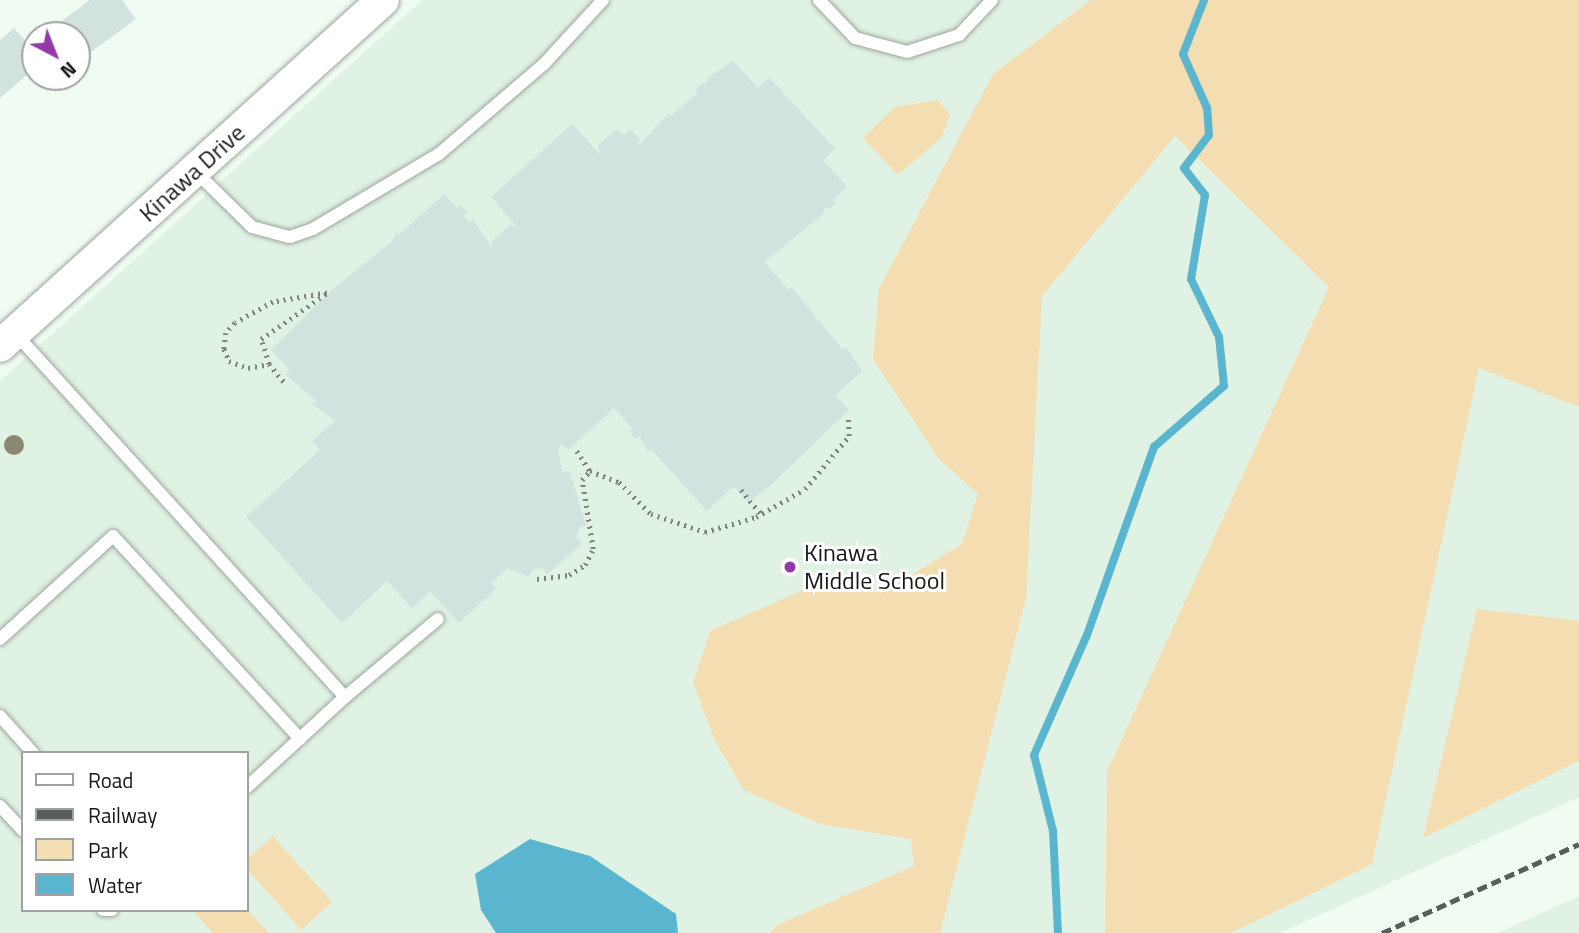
<!DOCTYPE html>
<html>
<head>
<meta charset="utf-8">
<style>
  body { margin:0 }
  #map { position:relative; width:1579px; height:933px; overflow:hidden; background:#f0fbf1; font-family:"Titillium Web",sans-serif }
  div>[style] { position:absolute }
  .built>* { inset:0; background:#e0f2e3 }
  .green>* { inset:0; background:#f5ddb2 }
  .water>* { inset:0; background:#5ab6cf }
  .stream>* { height:8px; margin:-4px; padding:0 4px; transform-origin:4px; border-radius:4px; background:#5ab6cf }
  .building>* { inset:0; background:#d2e2df }
  .path>* { height:4.5px; margin-top:-2.25px; transform-origin:0; background:repeating-linear-gradient(90deg,#7c847d 0 2px,transparent 0 7px) }
  .roads { filter:drop-shadow(0 0 2px #9ca69d) drop-shadow(0 0 2px #9ca69d) }
  .service>* { height:12px; margin:-6px; padding:0 6px; transform-origin:6px; border-radius:6px; background:#fff }
  .tertiary>* { height:32px; margin:-16px; padding:0 16px; transform-origin:16px; border-radius:16px; background:#fff }
  .rail>* { height:5px; margin-top:-2.5px; transform-origin:0; background:repeating-linear-gradient(90deg,#585e59 0 10px,transparent 0 15px) }
  .trees>* { width:20px; height:20px; margin:-10px; border-radius:50%; background:#8b8872 }
  .dots>* { width:19px; height:19px; translate:-50% -50%; box-sizing:border-box; border:4px solid #fff; border-radius:50% }
  span { translate:-50% -50%; white-space:nowrap; text-align:center; line-height:1.15; -webkit-text-stroke:6px #fff; paint-order:stroke }
  .street-label { font-size:24px; color:#151916 }
  .poi-label { font-size:24px; color:#151916 }
  .left { translate:0 -50%; text-align:left }
  .legend { position:absolute; left:21px; top:751px; width:228px; height:161px; box-sizing:border-box; background:#fff; border:2px solid #a1a3a2; margin:0; padding:9px 12px; list-style:none; font-size:21px; color:#151916 }
  .legend li { display:flex; align-items:center; gap:14px; height:35px }
  .legend b { width:35px; border:2px solid #a1a3a2 }
  .north { position:absolute; left:21px; top:21px; width:70px; height:70px; box-sizing:border-box; background:#fff; border:2px solid #a1a3a2; border-radius:50%; rotate:138deg; font-size:19px; font-weight:700; line-height:28px; text-align:center; color:#151916 }
  .north::after { content:''; display:block; margin:auto; width:24px; height:32px; background:#933aa6; clip-path:polygon(50% 0,100% 100%,50% 72%,0 100%) }
</style>
</head>
<body>
<div id="map">
  <div class="built">
    <div style="clip-path:polygon(evenodd,422px 0,1579px 0,1579px 797px,1280px 933px,0 933px,0 381px,422px 0,23px 753px,247px 753px,247px 910px,23px 910px,23px 753px)"></div>
    <div style="clip-path:polygon(1579px 896px,1579px 933px,1498px 933px)"></div>
  </div>
  <div class="green">
    <div style="clip-path:polygon(1091px 0,1579px 0,1579px 407px,1479px 368px,1372px 864px,1231px 933px,1105px 933px,1107px 772px,1329px 287px,1175px 136px,1042px 296px,1026px 598px,940px 933px,771px 933px,775px 926px,914px 866px,911px 839px,820px 824px,744px 790px,715px 741px,693px 682px,710px 631px,817px 584px,882px 593px,962px 544px,978px 494px,938px 458px,873px 359px,879px 289px,993px 74px)"></div>
    <div style="clip-path:polygon(937px 100px,950px 114px,942px 137px,898px 175px,863px 138px,895px 107px)"></div>
    <div style="clip-path:polygon(1477px 609px,1579px 621px,1579px 761px,1423px 838px)"></div>
    <div style="clip-path:polygon(273px 836px,332px 902px,301px 930px,247px 869px,247px 859px)"></div>
    <div style="clip-path:polygon(247px 909px,269px 933px,213px 933px,192px 910px)"></div>
  </div>
  <div class="water">
    <div style="clip-path:polygon(530px 839px,590px 856px,676px 914px,678px 933px,496px 933px,481px 910px,475px 874px)"></div>
  </div>
  <div class="stream">
    <div style="left:1058px;top:933px;width:102px;rotate:-92.8deg"></div>
    <div style="left:1053px;top:831px;width:78px;rotate:-104deg"></div>
    <div style="left:1034px;top:755px;width:131px;rotate:-66.2deg"></div>
    <div style="left:1087px;top:635px;width:200px;rotate:-70.4deg"></div>
    <div style="left:1154px;top:447px;width:93px;rotate:-41.1deg"></div>
    <div style="left:1224px;top:386px;width:49px;rotate:-95.8deg"></div>
    <div style="left:1219px;top:337px;width:64px;rotate:-115.8deg"></div>
    <div style="left:1191px;top:279px;width:85px;rotate:-80.5deg"></div>
    <div style="left:1205px;top:195px;width:34px;rotate:-128deg"></div>
    <div style="left:1184px;top:168px;width:41px;rotate:-52.9deg"></div>
    <div style="left:1209px;top:135px;width:27px;rotate:-94deg"></div>
    <div style="left:1207px;top:108px;width:59px;rotate:-114deg"></div>
    <div style="left:1183px;top:54px;width:58px;rotate:-68.7deg"></div>
  </div>
  <div class="building">
    <div style="clip-path:polygon(90px 0,122px 0,136px 19px,77px 62px,77px 35px,48px 31px)"></div>
    <div style="clip-path:polygon(14px 28px,35px 52px,35px 68px,0 98px,0 40px)"></div>
    <div style="clip-path:polygon(733px 61px,758px 88px,769px 77px,835px 149px,823px 160px,847px 187px,833px 200px,836px 203px,829px 209px,826px 206px,822px 215px,764px 262px,789px 290px,792px 288px,843px 350px,846px 347px,862px 371px,835px 395px,849px 410px,770px 486px,748px 502px,734px 486px,707px 511px,651px 449px,648px 452px,639px 436px,636px 439px,630px 432px,633px 429px,614px 408px,568px 450px,562px 444px,558px 448px,562px 473px,569px 470px,586px 525px,579px 528px,576px 537px,582px 544px,547px 574px,542px 568px,532px 570px,529px 577px,508px 568px,491px 583px,496px 589px,459px 623px,430px 591px,412px 608px,387px 581px,342px 623px,246px 517px,320px 450px,312px 441px,335px 421px,312px 404px,317px 401px,285px 374px,290px 370px,271px 350px,332px 290px,392px 241px,397px 232px,399px 235px,444px 194px,457px 208px,460px 205px,467px 212px,463px 215px,470px 222px,472px 219px,493px 249px,491px 242px,510px 225px,519px 229px,491px 197px,572px 124px,600px 154px,598px 145px,617px 129px,623px 135px,630px 129px,640px 140px,638px 146px,669px 113px,671px 116px,698px 92px,696px 89px,702px 83px,705px 85px,709px 77px)"></div>
  </div>
  <div class="path">
    <div style="left:269px;top:364px;width:26px;rotate:-108deg"></div>
    <div style="left:261px;top:339px;width:80px;rotate:-34.9deg"></div>
    <div style="left:327px;top:293px;width:55px;rotate:170.5deg"></div>
    <div style="left:273px;top:302px;width:43px;rotate:151.1deg"></div>
    <div style="left:235px;top:323px;width:13px;rotate:132deg"></div>
    <div style="left:226px;top:333px;width:16px;rotate:97deg"></div>
    <div style="left:224px;top:349px;width:13px;rotate:67deg"></div>
    <div style="left:229px;top:361px;width:20px;rotate:20deg"></div>
    <div style="left:248px;top:368px;width:21px;rotate:-11deg"></div>
    <div style="left:269px;top:364px;width:25px;rotate:50deg"></div>
    <div style="left:577px;top:451px;width:24px;rotate:57deg"></div>
    <div style="left:741px;top:490px;width:30px;rotate:50deg"></div>
    <div style="left:537px;top:579px;width:32px;rotate:-7deg"></div>
    <div style="left:569px;top:575px;width:19px;rotate:-32deg"></div>
    <div style="left:585px;top:565px;width:18px;rotate:-63deg"></div>
    <div style="left:593px;top:549px;width:70px;rotate:-99.1deg"></div>
    <div style="left:582px;top:480px;width:12px;rotate:-48deg"></div>
    <div style="left:590px;top:471px;width:31px;rotate:21deg"></div>
    <div style="left:619px;top:482px;width:45px;rotate:45deg"></div>
    <div style="left:651px;top:514px;width:57px;rotate:18.4deg"></div>
    <div style="left:705px;top:532px;width:53px;rotate:-16.4deg"></div>
    <div style="left:756px;top:517px;width:56px;rotate:-29.7deg"></div>
    <div style="left:805px;top:489px;width:69px;rotate:-50.3deg"></div>
    <div style="left:849px;top:436px;width:17px;rotate:-93deg"></div>
  </div>
  <div class="roads">
    <div class="service">
      <div style="left:819px;top:0;width:52px;rotate:46.5deg"></div>
      <div style="left:855px;top:38px;width:54px;rotate:15.1deg"></div>
      <div style="left:907px;top:52px;width:55px;rotate:-18.1deg"></div>
      <div style="left:959px;top:35px;width:48px;rotate:-46.7deg"></div>
      <div style="left:195px;top:171px;width:80px;rotate:44.5deg"></div>
      <div style="left:252px;top:227px;width:39px;rotate:15deg"></div>
      <div style="left:290px;top:237px;width:24px;rotate:-19deg"></div>
      <div style="left:313px;top:229px;width:147px;rotate:-30.8deg"></div>
      <div style="left:439px;top:154px;width:138px;rotate:-40.6deg"></div>
      <div style="left:544px;top:64px;width:87px;rotate:-47.3deg"></div>
      <div style="left:14px;top:332px;width:493px;rotate:47.8deg"></div>
      <div style="left:345px;top:697px;width:133px;rotate:137.4deg"></div>
      <div style="left:0;top:639px;width:153px;rotate:-42.3deg"></div>
      <div style="left:113px;top:536px;width:276px;rotate:47.3deg"></div>
      <div style="left:345px;top:697px;width:121px;rotate:-40deg"></div>
      <div style="left:0;top:716px;width:50px;rotate:48.3deg"></div>
      <div style="left:0;top:806px;width:34px;rotate:47deg"></div>
      <div style="left:103px;top:910px;width:9px"></div>
    </div>
    <div class="tertiary">
      <div style="left:0;top:346px;width:516px;rotate:-42.09deg"></div>
    </div>
  </div>
  <div class="rail">
    <div style="left:1382px;top:933px;width:216px;rotate:-24.3deg"></div>
  </div>
  <div class="trees">
    <div style="left:14px;top:445px"></div>
  </div>
  <div class="dots">
    <div style="left:790px;top:567px;background:#933aa6"></div>
  </div>
  <div class="street-label">
    <span style="left:192px;top:173px;rotate:-42deg">Kinawa Drive</span>
  </div>
  <div class="poi-label">
    <span class="left" style="left:804px;top:567px">Kinawa<br>Middle School</span>
  </div>
  <ul class="legend">
  <li><b style="height:9px;background:#fff"></b>Road</li>
  <li><b style="height:9px;background:#585e59"></b>Railway</li>
  <li><b style="height:19px;background:#f5ddb2"></b>Park</li>
  <li><b style="height:19px;background:#5ab6cf"></b>Water</li>
  </ul>
  <div class="north">N</div>
</div>
</body>
</html>
